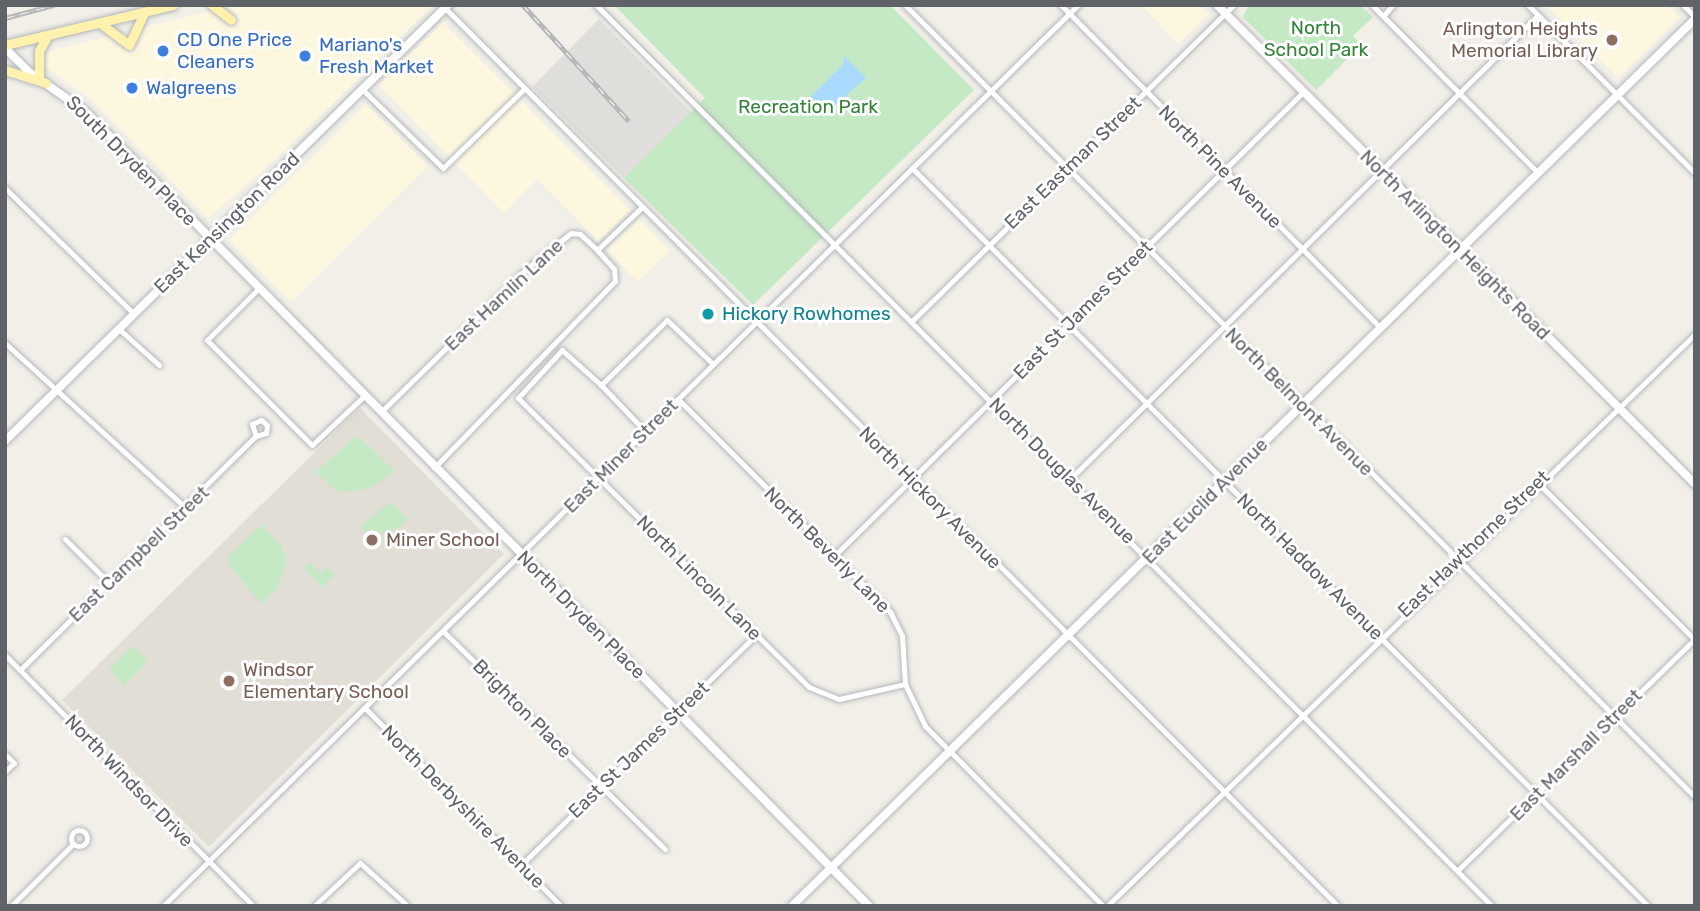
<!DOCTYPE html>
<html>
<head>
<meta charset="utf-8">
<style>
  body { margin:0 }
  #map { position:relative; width:1700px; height:911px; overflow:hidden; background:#f1efe8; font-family:Rubik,sans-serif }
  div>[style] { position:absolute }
  .commercial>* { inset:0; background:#fef7e0 }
  .industrial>* { inset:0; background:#e0deda }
  .education>* { inset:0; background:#e1ded6 }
  .green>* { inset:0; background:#c5e8c5 }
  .water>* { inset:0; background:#aadaff }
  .roads { filter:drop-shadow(0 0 2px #b5b8bc) drop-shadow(0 0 2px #b5b8bc) }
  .street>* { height:5px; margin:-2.5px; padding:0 2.5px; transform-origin:2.5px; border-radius:2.5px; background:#fff }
  .street>.ring { margin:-2.5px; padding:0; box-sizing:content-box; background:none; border:5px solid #fff; border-radius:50% }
  .secondary>* { height:8px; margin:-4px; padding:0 4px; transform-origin:4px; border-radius:4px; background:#fff }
  .primary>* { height:9px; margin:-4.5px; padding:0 4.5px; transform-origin:4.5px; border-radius:4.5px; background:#fff2af }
  .rail>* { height:5px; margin-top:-2.5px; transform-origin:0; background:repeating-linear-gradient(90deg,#fff 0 8px,#b6b7b8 0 16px); box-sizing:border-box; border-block:2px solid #b6b7b8 }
  .dots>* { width:19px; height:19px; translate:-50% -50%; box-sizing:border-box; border:4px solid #fff; border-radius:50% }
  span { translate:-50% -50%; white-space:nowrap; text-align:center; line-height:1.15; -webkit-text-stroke:6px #fff; paint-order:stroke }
  .park-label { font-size:19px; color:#348238 }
  .education-label { font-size:19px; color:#785e54 }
  .right { translate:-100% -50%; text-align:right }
  .left { translate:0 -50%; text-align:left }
  .shop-label { font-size:19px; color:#366cbe }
  .street-label { font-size:19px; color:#5f6368 }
  .culture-label { font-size:19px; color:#0d838f }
  .frame { position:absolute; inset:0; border:7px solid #5f6368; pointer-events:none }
</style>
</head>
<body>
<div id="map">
  <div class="commercial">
    <div style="clip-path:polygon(234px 5px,433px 5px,279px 156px,208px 218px,91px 99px,42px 65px,45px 52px)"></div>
    <div style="clip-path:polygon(1141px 5px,1199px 5px,1208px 15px,1178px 44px)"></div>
    <div style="clip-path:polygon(1546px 5px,1668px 5px,1680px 17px,1618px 78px)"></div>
    <div style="clip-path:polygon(443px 22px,630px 210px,598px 241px,537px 179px,504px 213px,379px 85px)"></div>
    <div style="clip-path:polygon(366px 104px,428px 166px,291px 302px,229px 240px)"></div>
    <div style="clip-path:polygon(639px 219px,670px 251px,638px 282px,607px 250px)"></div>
  </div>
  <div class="industrial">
    <div style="clip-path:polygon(599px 19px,692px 113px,624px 178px,532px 87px)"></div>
  </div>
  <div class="education">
    <div style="clip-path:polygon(360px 408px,504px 554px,209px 847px,62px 700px)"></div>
  </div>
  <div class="green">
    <div style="clip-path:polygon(614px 5px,890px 5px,974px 90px,753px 305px,624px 178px,705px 98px)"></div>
    <div style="clip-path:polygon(1249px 5px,1360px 5px,1373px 17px,1353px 36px,1361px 45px,1316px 90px,1243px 17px)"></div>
    <div style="clip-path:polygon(353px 438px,360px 438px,395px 471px,370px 488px,345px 492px,334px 489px,316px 472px)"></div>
    <div style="clip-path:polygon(391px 502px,408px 519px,386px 536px,376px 530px,365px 533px,362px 525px)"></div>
    <div style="clip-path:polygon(261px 525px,281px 545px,287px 560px,277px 589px,261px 603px,228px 564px,229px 556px)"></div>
    <div style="clip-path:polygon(310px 562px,320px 573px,327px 567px,335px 575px,322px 587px,304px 568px)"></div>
    <div style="clip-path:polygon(133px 646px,148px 661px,124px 685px,109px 669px)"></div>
  </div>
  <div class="water">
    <div style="clip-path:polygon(844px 56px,866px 78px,825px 114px,809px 98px,844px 64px)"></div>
  </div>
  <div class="roads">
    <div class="street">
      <div style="left:596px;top:5px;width:1271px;rotate:45.16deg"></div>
      <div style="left:905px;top:5px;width:1119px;rotate:45.07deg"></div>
      <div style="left:1061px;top:5px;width:453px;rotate:45.3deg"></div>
      <div style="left:1372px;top:5px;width:236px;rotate:45.3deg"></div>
      <div style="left:1528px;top:5px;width:237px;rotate:45.2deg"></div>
      <div style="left:1683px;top:5px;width:17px;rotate:45deg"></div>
      <div style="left:445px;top:8px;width:1266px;rotate:45.16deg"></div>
      <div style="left:1383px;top:16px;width:15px;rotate:-48deg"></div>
      <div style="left:363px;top:90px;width:112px;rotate:44.3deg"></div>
      <div style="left:443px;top:168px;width:112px;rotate:-44.3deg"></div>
      <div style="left:912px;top:168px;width:1042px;rotate:45.08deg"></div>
      <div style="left:5px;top:188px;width:180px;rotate:44.3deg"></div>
      <div style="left:597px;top:250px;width:61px;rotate:-43.7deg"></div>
      <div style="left:258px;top:289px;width:72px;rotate:135deg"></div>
      <div style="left:207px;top:340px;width:148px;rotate:45deg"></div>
      <div style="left:312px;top:445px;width:71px;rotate:-43.3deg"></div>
      <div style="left:912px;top:321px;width:451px;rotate:-44.5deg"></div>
      <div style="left:119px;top:329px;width:54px;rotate:42deg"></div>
      <div style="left:5px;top:343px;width:245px;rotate:42.4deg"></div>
      <div style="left:713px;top:364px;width:64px;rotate:-136.3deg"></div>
      <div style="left:667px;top:320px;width:93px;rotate:135.4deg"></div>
      <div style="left:601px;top:385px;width:52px;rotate:-138.1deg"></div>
      <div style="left:562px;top:350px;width:65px;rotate:132.5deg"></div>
      <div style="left:518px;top:398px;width:410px;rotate:44.8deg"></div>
      <div style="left:809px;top:687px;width:32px;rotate:22deg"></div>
      <div style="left:839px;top:699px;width:68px;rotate:-12.8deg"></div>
      <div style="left:600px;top:384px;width:65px;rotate:46.2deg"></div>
      <div style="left:678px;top:399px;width:301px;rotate:45.1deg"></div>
      <div style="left:890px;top:612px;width:27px;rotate:63deg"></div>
      <div style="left:902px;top:636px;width:48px;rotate:86.4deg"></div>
      <div style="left:905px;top:684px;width:47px;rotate:64.5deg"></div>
      <div style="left:925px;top:726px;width:253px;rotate:45.3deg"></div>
      <div style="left:381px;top:412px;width:202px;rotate:-44.6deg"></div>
      <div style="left:525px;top:270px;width:59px;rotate:-38.8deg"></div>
      <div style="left:571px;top:233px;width:9px;rotate:6deg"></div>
      <div style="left:580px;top:234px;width:23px;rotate:43deg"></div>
      <div style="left:597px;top:250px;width:25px;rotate:48deg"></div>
      <div style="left:614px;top:269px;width:12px;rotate:85deg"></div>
      <div style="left:615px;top:281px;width:260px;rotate:134.1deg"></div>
      <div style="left:1070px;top:479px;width:659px;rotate:-44.75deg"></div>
      <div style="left:1537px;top:482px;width:223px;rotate:45deg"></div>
      <div style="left:65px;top:539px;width:62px;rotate:45deg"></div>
      <div style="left:833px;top:557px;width:661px;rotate:-44.69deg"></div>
      <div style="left:443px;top:631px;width:311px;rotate:44.5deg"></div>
      <div style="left:5px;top:655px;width:353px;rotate:45.3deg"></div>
      <div style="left:20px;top:670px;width:332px;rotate:-44.8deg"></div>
      <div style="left:256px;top:436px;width:10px;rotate:-17deg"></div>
      <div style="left:266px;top:433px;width:8px;rotate:-83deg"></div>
      <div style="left:267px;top:425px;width:8px;rotate:-140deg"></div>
      <div style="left:261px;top:420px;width:10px;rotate:156deg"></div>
      <div style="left:252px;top:424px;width:13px;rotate:72deg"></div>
      <div style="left:365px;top:708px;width:279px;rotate:45.3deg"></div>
      <div style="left:5px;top:754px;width:13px;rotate:45deg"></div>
      <div style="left:14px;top:763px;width:12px;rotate:138deg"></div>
      <div class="ring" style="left:71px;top:830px;width:11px;height:11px"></div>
      <div style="left:521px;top:865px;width:329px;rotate:-44.4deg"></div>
      <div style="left:1458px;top:870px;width:330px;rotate:-44.3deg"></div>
      <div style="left:11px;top:906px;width:88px;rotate:-45deg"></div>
      <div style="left:163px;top:906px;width:1284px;rotate:-44.56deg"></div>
      <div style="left:314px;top:906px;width:63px;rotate:-43.1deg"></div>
      <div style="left:360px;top:863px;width:64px;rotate:41.9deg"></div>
      <div style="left:1107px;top:906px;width:820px;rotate:-44.21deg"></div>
    </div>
    <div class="secondary">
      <div style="left:1217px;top:5px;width:677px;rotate:45.06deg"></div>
      <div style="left:5px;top:48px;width:34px;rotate:45deg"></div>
      <div style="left:29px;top:72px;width:68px;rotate:34.9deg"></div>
      <div style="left:85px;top:111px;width:1117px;rotate:45.4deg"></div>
      <div style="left:5px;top:441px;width:622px;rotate:-44.54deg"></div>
      <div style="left:792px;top:906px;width:1266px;rotate:-44.49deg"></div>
    </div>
    <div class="primary">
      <div style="left:212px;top:5px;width:24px;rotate:38deg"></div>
      <div style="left:100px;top:23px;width:36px;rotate:37deg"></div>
      <div style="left:5px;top:45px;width:173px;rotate:-13.4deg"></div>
      <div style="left:129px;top:45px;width:35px;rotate:-65deg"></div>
      <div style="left:5px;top:70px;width:43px;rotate:17.6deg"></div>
      <div style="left:39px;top:75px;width:24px;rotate:-90deg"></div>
      <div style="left:39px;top:51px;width:18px;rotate:-61deg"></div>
    </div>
  </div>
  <div class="rail">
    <div style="left:523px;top:5px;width:157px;rotate:47.6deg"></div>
    <div style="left:5px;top:18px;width:51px;rotate:-14.9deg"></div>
  </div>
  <div class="dots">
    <div style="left:1612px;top:40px;background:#8d6e63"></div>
    <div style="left:163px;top:51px;background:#3f7fe0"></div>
    <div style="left:305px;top:56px;background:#3f7fe0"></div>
    <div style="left:132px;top:88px;background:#3f7fe0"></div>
    <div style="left:708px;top:314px;background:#0f9aa8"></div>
    <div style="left:372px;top:540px;background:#8d6e63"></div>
    <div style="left:229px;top:681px;background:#8d6e63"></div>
  </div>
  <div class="park-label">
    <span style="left:1316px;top:39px">North<br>School Park</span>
    <span style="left:808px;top:107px">Recreation Park</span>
  </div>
  <div class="education-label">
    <span class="right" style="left:1598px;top:40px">Arlington Heights<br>Memorial Library</span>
    <span class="left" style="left:386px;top:540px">Miner School</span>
    <span class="left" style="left:243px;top:681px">Windsor<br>Elementary School</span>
  </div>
  <div class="shop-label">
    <span class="left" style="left:177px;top:51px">CD One Price<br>Cleaners</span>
    <span class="left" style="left:319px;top:56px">Mariano's<br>Fresh Market</span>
    <span class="left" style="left:146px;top:88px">Walgreens</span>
  </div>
  <div class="street-label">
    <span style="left:131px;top:161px;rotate:45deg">South Dryden Place</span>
    <span style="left:1073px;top:163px;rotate:-44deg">East Eastman Street</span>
    <span style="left:1220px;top:167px;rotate:45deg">North Pine Avenue</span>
    <span style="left:227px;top:223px;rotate:-44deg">East Kensington Road</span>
    <span style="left:1455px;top:245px;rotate:45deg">North Arlington Heights Road</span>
    <span style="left:504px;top:295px;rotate:-43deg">East Hamlin Lane</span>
    <span style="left:1083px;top:310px;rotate:-45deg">East St James Street</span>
    <span style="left:1299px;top:402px;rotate:45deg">North Belmont Avenue</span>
    <span style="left:621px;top:456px;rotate:-45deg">East Miner Street</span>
    <span style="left:1062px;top:471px;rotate:45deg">North Douglas Avenue</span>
    <span style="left:930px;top:498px;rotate:45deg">North Hickory Avenue</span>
    <span style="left:1205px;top:501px;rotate:-45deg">East Euclid Avenue</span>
    <span style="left:1474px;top:544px;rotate:-44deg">East Hawthorne Street</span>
    <span style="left:827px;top:550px;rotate:45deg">North Beverly Lane</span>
    <span style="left:139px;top:554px;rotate:-44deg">East Campbell Street</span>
    <span style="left:1310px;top:567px;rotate:45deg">North Haddow Avenue</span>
    <span style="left:699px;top:578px;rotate:45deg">North Lincoln Lane</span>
    <span style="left:581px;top:615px;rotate:45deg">North Dryden Place</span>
    <span style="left:522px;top:709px;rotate:45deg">Brighton Place</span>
    <span style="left:639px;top:750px;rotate:-44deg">East St James Street</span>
    <span style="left:1576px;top:755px;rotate:-45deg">East Marshall Street</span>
    <span style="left:129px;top:781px;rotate:46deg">North Windsor Drive</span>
    <span style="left:463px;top:807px;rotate:45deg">North Derbyshire Avenue</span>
  </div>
  <div class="culture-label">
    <span class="left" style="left:722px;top:314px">Hickory Rowhomes</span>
  </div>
  <div class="frame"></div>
</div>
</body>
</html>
